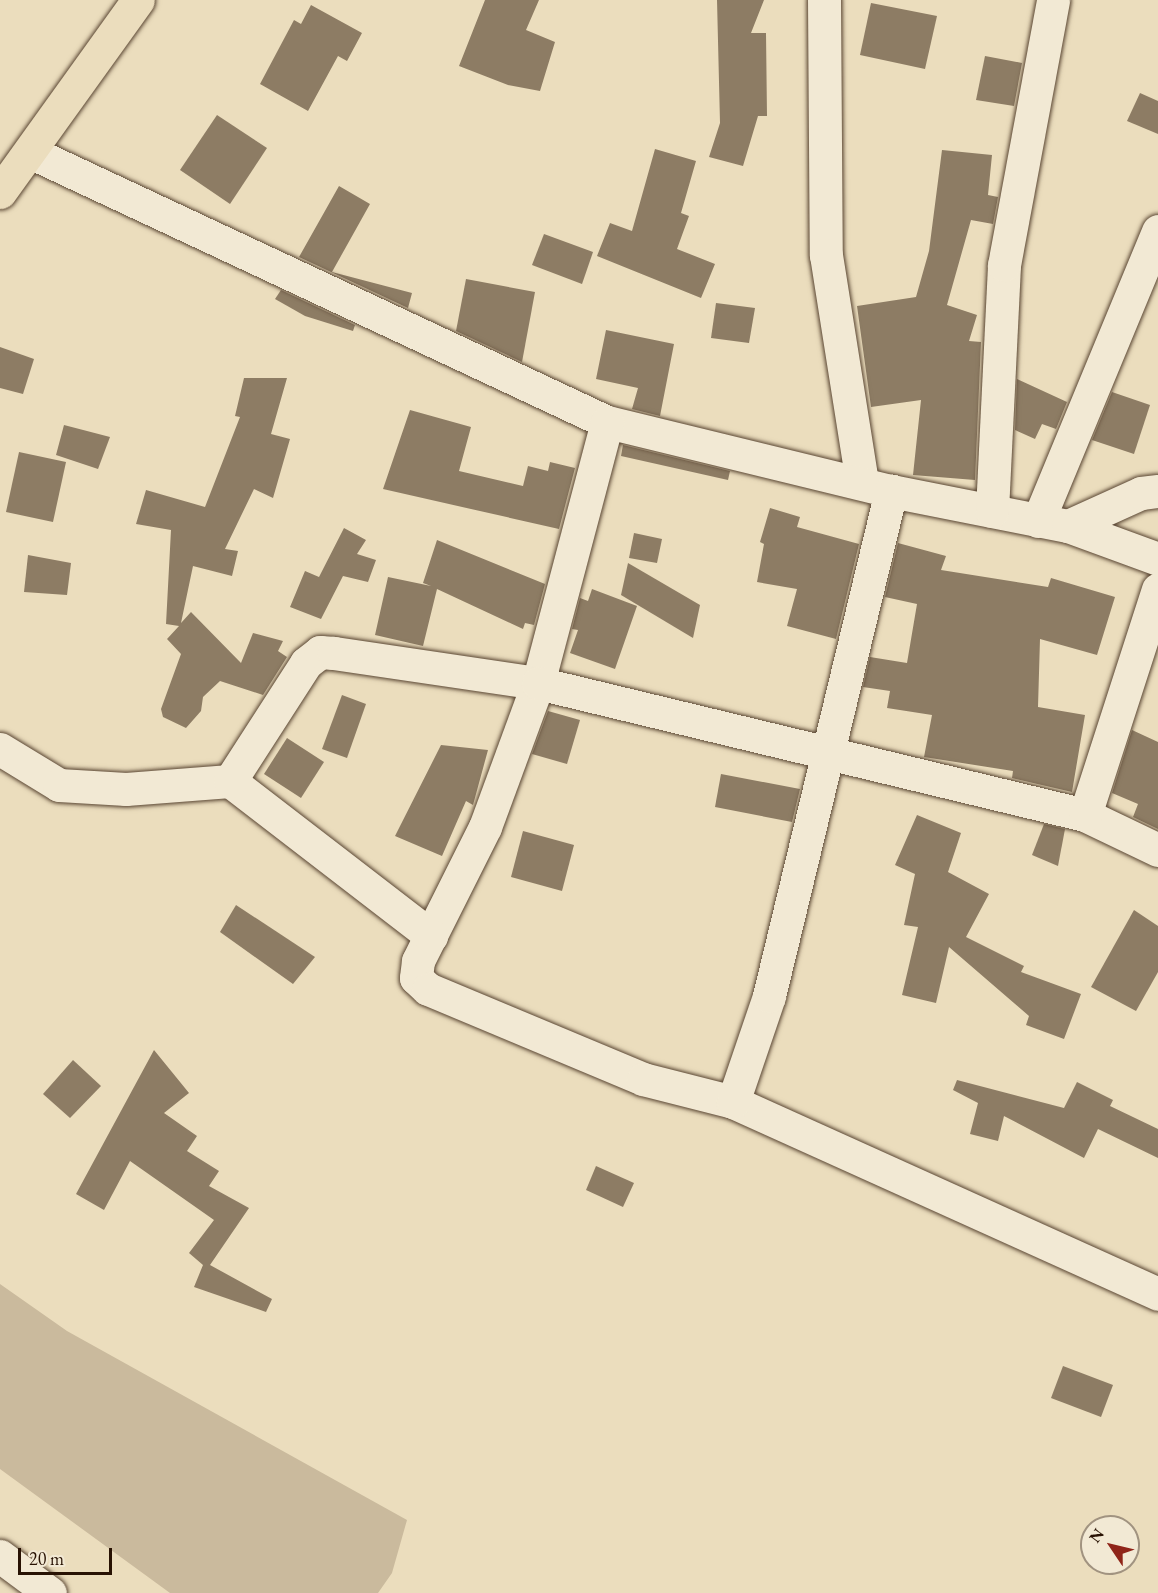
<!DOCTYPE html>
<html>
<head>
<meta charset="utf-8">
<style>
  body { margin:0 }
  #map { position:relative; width:1158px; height:1593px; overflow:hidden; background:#ebddbd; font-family:"EB Garamond",serif }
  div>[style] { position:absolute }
  .green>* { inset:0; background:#caba9d }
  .building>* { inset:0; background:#8d7c64 }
  .roads { filter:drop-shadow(0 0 2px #594532) drop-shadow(0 0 2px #594532) }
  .minor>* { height:33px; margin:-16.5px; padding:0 16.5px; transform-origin:16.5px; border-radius:16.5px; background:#f2e9d4 }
  .highway>* { height:33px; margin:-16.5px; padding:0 16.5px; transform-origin:16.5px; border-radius:16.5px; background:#ebddbd }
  span { translate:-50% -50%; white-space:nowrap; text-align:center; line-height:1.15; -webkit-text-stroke:6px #f2e9d4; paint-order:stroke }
  .north { position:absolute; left:1080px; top:1515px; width:60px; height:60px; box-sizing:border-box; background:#f2e9d4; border:2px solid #a19380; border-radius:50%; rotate:305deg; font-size:16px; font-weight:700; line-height:24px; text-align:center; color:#281203 }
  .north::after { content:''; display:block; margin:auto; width:21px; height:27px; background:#8f2418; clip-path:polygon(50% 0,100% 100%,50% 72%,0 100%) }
  .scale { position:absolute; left:18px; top:1548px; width:94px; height:27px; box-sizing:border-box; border:3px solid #281203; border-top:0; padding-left:8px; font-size:18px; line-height:21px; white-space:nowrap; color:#281203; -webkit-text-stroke:4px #f2e9d4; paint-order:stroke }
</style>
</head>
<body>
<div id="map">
  <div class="green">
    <div style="clip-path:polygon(0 1284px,67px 1331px,407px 1520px,392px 1573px,378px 1593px,170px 1593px,0 1469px)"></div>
  </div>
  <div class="building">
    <div style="clip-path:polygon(485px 0,539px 0,526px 30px,555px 42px,540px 91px,508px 85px,459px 66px)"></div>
    <div style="clip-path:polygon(717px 0,764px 0,751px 33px,766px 33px,767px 116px,758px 116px,743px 166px,709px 157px,720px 123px)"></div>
    <div style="clip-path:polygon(871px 3px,937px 16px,925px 69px,860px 55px)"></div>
    <div style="clip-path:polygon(311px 5px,362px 33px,347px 61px,338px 56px,308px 111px,260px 84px,294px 20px,301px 24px)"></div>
    <div style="clip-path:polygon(985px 56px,1022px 63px,1014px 106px,976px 100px)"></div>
    <div style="clip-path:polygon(1140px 93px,1158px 101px,1158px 134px,1127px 121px)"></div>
    <div style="clip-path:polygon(217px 115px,267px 148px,230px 204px,180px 170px)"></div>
    <div style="clip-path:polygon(655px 149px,696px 161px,681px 213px,689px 216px,677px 249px,715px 264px,701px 298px,597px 256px,610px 223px,632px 231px)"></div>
    <div style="clip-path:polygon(942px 150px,992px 155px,988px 195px,998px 197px,993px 224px,971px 220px,947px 305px,977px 315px,969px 341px,981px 342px,975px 480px,913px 475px,921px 400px,871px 407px,857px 306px,916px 297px,929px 251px)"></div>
    <div style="clip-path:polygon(339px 186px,370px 204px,332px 272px,412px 293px,408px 308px,299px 257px)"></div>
    <div style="clip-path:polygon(544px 234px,593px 252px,582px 284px,532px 265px)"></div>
    <div style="clip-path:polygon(466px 279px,535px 292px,522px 362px,456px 331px)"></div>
    <div style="clip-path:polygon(281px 290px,355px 325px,353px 331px,305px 316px,275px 299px)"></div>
    <div style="clip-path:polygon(716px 303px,755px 308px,749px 343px,711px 338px)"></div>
    <div style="clip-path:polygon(606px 330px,674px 344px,660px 416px,632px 409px,638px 388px,596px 379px)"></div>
    <div style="clip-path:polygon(0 347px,34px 359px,23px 394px,0 388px)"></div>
    <div style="clip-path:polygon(244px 378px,287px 378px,271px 434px,290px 439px,273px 498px,254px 489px,225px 549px,238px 551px,232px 576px,193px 566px,181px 623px,191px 612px,241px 663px,253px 633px,283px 641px,278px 651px,287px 657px,263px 695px,220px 681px,203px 697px,201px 711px,186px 728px,163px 717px,161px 709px,181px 654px,167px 639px,179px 626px,166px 624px,171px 530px,136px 524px,146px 490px,205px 507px,240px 417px,235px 416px)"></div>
    <div style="clip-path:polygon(1017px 379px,1067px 402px,1056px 429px,1042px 424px,1035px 439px,1015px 430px)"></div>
    <div style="clip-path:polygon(1112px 392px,1150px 405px,1134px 454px,1092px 440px)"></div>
    <div style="clip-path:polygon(410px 410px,471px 427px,459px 471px,523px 486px,528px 466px,548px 471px,550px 462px,575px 468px,559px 529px,383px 489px)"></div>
    <div style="clip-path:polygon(64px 425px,110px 437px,98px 469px,56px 455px)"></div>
    <div style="clip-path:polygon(623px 445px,730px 471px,728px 480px,621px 456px)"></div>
    <div style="clip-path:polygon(19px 452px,66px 462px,53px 522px,6px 512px)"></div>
    <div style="clip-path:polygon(770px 508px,800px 517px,797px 527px,859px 544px,836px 639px,787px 626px,797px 589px,757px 582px,764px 544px,760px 542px)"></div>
    <div style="clip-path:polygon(344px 528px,366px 540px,357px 554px,376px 560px,368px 582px,343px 576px,321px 619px,290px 607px,305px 571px,319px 577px)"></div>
    <div style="clip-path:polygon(634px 533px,662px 539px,657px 563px,629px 558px)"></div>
    <div style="clip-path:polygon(437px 540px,545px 584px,534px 625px,525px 623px,523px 629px,437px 589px,423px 646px,375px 635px,388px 577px,431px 586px,423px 583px)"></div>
    <div style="clip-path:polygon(898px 543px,946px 556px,941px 570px,1048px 587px,1051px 578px,1115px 597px,1097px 655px,1040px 639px,1038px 707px,1085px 715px,1072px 792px,1012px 778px,1013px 771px,924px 757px,932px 715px,887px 708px,890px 691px,863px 687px,870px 657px,907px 663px,917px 604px,885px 597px)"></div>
    <div style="clip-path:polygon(28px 555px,71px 563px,67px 595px,24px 592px)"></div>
    <div style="clip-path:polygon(628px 563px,700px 605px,693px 638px,621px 595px)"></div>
    <div style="clip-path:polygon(592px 589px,637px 606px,615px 669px,570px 653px,578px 630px,572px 629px,580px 598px,588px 601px)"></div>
    <div style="clip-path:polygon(342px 695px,366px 704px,347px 758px,322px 749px)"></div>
    <div style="clip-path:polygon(548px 711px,580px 720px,567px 764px,532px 754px)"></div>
    <div style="clip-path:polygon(1132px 730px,1158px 742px,1158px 829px,1133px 817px,1138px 804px,1112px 793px)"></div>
    <div style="clip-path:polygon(287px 738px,324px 762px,301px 798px,264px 774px)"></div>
    <div style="clip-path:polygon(441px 745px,488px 750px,473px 805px,466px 801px,442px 856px,395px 836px)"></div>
    <div style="clip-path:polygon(721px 774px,800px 789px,792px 822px,715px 807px)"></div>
    <div style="clip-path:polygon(917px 815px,961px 833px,948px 872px,989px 894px,966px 937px,1024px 966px,1021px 972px,1081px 994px,1064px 1039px,1026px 1025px,1029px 1016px,949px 947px,936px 1003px,902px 995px,918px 927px,904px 925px,915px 874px,895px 865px)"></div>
    <div style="clip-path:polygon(1044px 824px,1065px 829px,1058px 866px,1032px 855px)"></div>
    <div style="clip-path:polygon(523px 831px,574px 845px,562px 891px,511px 877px)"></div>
    <div style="clip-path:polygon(236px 905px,315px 957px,293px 984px,220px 932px)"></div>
    <div style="clip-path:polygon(1134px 910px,1158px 926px,1158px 972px,1136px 1011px,1091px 987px)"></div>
    <div style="clip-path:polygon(154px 1050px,189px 1093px,164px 1113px,197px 1136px,187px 1151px,219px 1171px,209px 1186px,249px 1208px,210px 1265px,272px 1299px,266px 1312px,194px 1287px,203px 1265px,189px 1253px,214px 1220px,130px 1161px,104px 1210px,76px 1194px)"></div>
    <div style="clip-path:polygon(73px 1060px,101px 1086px,70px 1118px,43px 1094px)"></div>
    <div style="clip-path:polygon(957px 1080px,1064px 1108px,1077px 1082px,1113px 1100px,1110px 1106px,1158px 1129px,1158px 1158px,1098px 1129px,1084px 1158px,1004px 1116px,998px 1141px,970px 1134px,978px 1103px,953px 1090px)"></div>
    <div style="clip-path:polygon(596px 1166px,634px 1183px,623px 1207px,586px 1190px)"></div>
    <div style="clip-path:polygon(1063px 1366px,1113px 1385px,1101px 1417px,1051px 1398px)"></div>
  </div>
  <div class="roads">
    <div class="minor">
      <div style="left:824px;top:0;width:255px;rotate:89.6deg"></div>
      <div style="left:826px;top:255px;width:231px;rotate:81deg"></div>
      <div style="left:30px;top:152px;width:637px;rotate:25.08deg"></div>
      <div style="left:607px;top:422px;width:292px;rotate:13.7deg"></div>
      <div style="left:891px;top:491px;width:180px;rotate:11.2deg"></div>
      <div style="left:1068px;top:526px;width:96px;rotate:20.1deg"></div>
      <div style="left:607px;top:422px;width:270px;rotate:104.8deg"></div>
      <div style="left:538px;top:683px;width:153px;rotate:110.2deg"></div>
      <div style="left:485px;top:827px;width:150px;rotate:116.6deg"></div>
      <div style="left:418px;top:961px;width:17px;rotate:97deg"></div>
      <div style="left:416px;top:978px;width:16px;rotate:43deg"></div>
      <div style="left:428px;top:989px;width:233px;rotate:22.7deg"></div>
      <div style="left:643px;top:1079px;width:93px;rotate:14.3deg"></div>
      <div style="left:733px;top:1102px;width:466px;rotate:24.3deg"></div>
      <div style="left:992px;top:511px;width:246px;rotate:-87.2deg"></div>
      <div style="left:1004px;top:265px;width:269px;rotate:-79.5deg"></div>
      <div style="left:1038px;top:521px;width:314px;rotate:-67.5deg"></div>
      <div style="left:1068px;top:526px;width:80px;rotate:-24.3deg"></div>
      <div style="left:1141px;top:493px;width:17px;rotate:-7deg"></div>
      <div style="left:0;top:749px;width:69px;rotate:31.4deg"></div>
      <div style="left:59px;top:785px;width:67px;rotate:3.4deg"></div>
      <div style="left:126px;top:789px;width:104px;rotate:-4.4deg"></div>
      <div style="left:230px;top:781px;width:254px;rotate:37.6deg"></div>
      <div style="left:230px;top:781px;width:140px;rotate:-57.2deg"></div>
      <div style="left:306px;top:663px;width:18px;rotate:-38deg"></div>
      <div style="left:320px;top:652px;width:14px;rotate:4deg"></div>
      <div style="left:334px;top:653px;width:206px;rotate:8.4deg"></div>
      <div style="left:538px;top:683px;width:563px;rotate:13.57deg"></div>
      <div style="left:1085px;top:815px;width:81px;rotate:25.6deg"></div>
      <div style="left:1085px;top:815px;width:237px;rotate:-72.1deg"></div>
      <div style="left:733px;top:1102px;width:112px;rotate:-71.2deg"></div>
      <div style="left:769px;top:996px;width:520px;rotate:-76.42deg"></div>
      <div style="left:0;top:1556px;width:62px;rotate:36.5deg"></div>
    </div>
    <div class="highway">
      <div style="left:0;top:192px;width:236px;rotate:-54.3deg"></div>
    </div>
  </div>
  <div class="north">N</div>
  <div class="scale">20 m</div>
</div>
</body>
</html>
